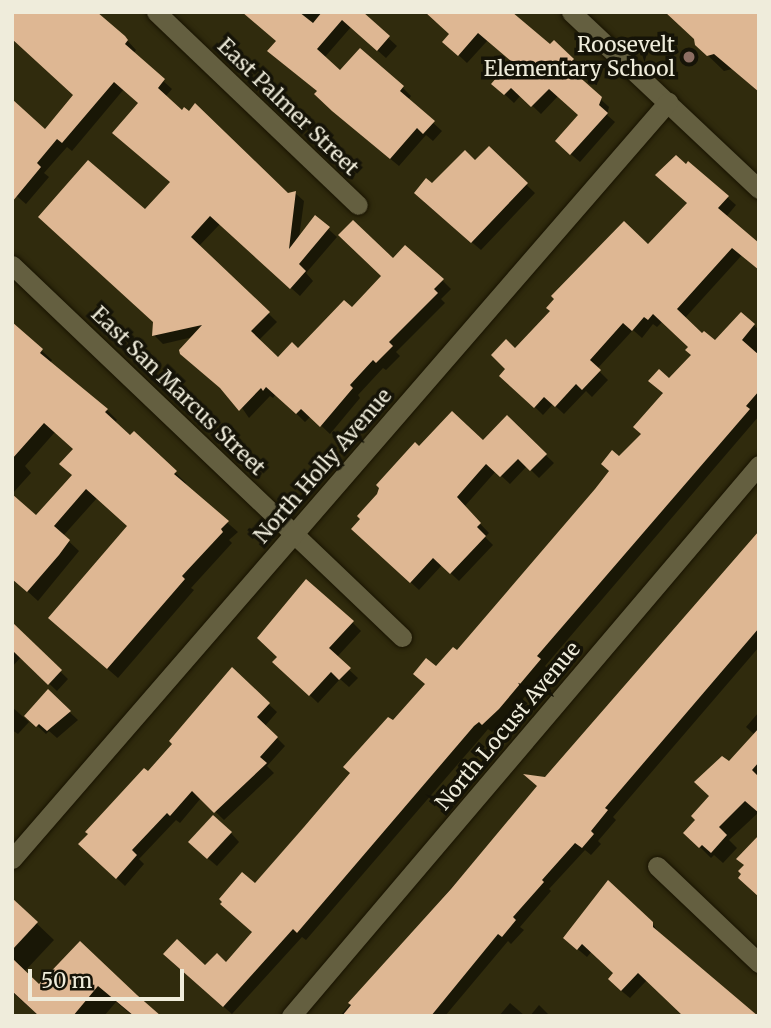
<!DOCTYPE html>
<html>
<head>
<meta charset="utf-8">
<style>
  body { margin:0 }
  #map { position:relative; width:771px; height:1028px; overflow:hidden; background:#302b0d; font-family:Merriweather,serif }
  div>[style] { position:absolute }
  .shadow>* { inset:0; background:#0007 }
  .building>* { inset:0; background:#deb793 }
  .roads { filter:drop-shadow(0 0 2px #181300) drop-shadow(0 0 2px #181300) }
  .street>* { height:19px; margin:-9.5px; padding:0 9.5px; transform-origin:9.5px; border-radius:9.5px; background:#645f40 }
  .dots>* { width:19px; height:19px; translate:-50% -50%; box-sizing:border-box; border:4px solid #151307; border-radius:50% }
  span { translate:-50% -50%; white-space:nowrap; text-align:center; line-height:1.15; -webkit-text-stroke:7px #151307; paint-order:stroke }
  .poi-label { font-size:21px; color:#efecdb }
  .right { translate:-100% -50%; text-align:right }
  .street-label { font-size:21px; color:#efecdb }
  .frame { position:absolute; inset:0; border:14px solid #efecdb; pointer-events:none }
  .scale { position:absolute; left:28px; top:969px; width:156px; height:32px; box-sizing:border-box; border:4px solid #efecdb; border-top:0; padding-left:9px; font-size:21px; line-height:24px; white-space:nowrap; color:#efecdb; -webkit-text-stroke:5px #151307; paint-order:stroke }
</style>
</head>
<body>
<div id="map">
  <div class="shadow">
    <div style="clip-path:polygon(246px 12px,365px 12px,363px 15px,397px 46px,386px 58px,351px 27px,324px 58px,340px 72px,360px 50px,403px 88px,411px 96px,408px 100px,442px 131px,433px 141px,426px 135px,399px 166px,342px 119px,278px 41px)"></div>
    <div style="clip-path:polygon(427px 12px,550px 47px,554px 43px,581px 68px,574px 75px,609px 107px,607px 115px,615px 122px,580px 162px,566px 150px,580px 116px,558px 96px,541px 114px,521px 95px,514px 103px,502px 92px,513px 62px,488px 40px,467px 63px,453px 50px,451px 35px)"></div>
    <div style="clip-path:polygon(759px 16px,759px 92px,732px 69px,724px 71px,696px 44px)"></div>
    <div style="clip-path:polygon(124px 37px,136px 50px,133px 54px,172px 89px,165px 97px,287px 195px,295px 193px,304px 201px,299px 238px,315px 217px,337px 237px,306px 273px,313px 281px,300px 296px,220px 224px,199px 246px,277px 322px,258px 341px,278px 359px,298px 351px,352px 310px,383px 276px,393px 260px,442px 280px,451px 289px,441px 299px,445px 303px,396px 352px,400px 356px,386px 370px,383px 368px,358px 395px,360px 398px,330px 434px,311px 416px,305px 422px,276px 394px,273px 398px,270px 396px,249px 418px,193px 337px,163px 344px,154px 335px,145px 212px,172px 183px,140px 103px,124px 89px,72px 151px,67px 147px,44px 173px,49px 177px,26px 204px,12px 192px,45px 131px)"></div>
    <div style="clip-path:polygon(489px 149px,535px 193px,481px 250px,424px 202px,432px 185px,475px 163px)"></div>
    <div style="clip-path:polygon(727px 197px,736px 205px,726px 217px,742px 255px,684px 319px,702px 336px,715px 343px,741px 314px,759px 330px,759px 416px,545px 666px,548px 669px,507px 718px,492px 732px,488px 729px,483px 735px,306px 940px,302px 937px,232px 1014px,173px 963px,206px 968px,226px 964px,254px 932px,255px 886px,427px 684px,436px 669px,457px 653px,643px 434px,669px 380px,693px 356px,690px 347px,663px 321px,657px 327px,653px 324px,642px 338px,633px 330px,597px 369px,608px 380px,592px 397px,586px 391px,564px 414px,553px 404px,543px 415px,502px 375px,515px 350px,648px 246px)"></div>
    <div style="clip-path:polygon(12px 324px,52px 360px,50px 363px,107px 410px,117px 420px,114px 423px,130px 437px,134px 433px,186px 483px,184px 485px,238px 532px,229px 540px,232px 543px,191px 588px,194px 590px,118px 678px,61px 628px,129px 527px,97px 498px,63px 536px,79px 551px,38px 601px,12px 577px,37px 518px,73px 476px,75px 450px,55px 432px,25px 466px,31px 473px,12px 494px)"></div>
    <div style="clip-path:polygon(507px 418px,554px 463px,539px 478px,527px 466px,510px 484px,496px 471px,464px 507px,489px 533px,485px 537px,493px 545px,459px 581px,442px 565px,419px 590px,354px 529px,419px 448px,483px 443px)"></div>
    <div style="clip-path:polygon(759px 534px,759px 647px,613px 817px,616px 820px,598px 841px,601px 844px,591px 855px,585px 850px,549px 889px,551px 891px,520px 927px,524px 930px,511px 944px,508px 941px,445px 1016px,340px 1016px)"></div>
    <div style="clip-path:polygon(352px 622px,361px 631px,336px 658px,358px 678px,349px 687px,340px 679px,318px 703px,283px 670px)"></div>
    <div style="clip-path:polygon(12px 625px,68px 679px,57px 691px,21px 657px,12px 667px)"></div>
    <div style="clip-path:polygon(232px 670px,277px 712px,265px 726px,285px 746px,267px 766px,274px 773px,224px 820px,201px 798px,180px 823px,176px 820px,139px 859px,144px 864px,125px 886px,81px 844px,148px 774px)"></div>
    <div style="clip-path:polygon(48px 692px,78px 720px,57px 738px,49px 731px,46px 734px,27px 716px)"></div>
    <div style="clip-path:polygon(12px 707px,29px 722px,18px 734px,12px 730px)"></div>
    <div style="clip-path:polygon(759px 712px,759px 812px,729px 840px,737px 848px,723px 863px,714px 855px,711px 858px,686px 833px,697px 820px,729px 764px,755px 735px,746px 727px)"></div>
    <div style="clip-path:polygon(231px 833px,239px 842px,217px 866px,199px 851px)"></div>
    <div style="clip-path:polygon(12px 900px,54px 940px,24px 972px,39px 986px,80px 943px,157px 1016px,133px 1016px,116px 1002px,104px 1016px,39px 1016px,12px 992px)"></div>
    <div style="clip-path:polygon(652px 923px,661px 936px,756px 1016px,647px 980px,630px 998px,618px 988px,616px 973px,592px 951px,587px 957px,574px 946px)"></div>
    <div style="clip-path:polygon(510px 1003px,525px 1016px,499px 1016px)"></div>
    <div style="clip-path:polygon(539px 1005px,550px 1016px,530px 1016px)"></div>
  </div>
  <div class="building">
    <div style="clip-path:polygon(12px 12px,97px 12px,125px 36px,128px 40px,125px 44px,165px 79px,158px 88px,182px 110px,184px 107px,189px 111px,195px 103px,288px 193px,296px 191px,289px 249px,315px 215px,330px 227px,299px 264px,306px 271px,290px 289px,210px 216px,191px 237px,270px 312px,251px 331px,278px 357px,292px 342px,298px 348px,344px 300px,352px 307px,381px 276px,338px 235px,353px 220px,393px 258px,405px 245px,444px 279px,434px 289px,438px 293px,389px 342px,393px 346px,376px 363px,373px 360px,350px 385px,353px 388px,320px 427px,301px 409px,296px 414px,266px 387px,263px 391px,261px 388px,239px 411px,220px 388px,180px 354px,179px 350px,202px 325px,152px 336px,153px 322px,38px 217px,88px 160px,145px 209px,170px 182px,112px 133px,138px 103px,114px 82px,62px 143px,57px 139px,37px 163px,41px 167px,12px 202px,12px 99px,45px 129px,73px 95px,12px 39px)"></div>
    <div style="clip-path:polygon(242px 12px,299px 12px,313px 23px,322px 12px,363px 12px,390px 36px,377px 51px,342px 20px,317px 49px,340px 70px,360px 48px,404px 86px,400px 91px,435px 121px,423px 134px,417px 128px,390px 159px,332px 111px,314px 94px,317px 91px,267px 51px,276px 41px)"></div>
    <div style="clip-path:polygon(425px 12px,512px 12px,550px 44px,554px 40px,574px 59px,567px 66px,602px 97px,599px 105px,608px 113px,570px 155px,555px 141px,578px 115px,549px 89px,531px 107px,511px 88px,504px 95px,491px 84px,511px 61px,478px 33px,458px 56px,442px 42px,449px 34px)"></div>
    <div style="clip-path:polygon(665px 12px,759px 12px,759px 92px,714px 54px,707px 56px,695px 45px,694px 39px)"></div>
    <div style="clip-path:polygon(489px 146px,528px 183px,471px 243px,414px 193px,426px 178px,432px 183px,465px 150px,475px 160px)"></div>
    <div style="clip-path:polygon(676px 155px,686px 164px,688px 161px,729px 196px,718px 208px,759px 243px,759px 270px,732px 248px,677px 309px,702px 333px,704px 331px,715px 340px,741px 312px,755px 324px,742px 340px,759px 355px,759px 391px,746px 406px,750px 409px,537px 656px,541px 659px,499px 709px,482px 725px,479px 722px,474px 726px,297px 933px,293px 929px,223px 1007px,163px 954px,177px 939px,205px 965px,217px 953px,226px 962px,252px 932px,220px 904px,222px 902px,219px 899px,242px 872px,255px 883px,304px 827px,350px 773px,343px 767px,388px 717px,393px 720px,425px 684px,413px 674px,426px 658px,436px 666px,453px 647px,457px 650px,595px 489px,609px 471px,601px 464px,612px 450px,619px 456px,641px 434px,633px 427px,663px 393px,648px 381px,659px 369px,669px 378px,691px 355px,685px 350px,688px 347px,653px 314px,648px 320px,644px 317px,632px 331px,623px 323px,590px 360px,601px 370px,582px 390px,576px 384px,555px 407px,544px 397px,534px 408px,499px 376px,505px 369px,491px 355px,506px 339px,515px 348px,550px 311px,546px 308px,554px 299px,551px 296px,624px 221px,648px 244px,687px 203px,655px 175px)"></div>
    <div style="clip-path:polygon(12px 322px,43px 349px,40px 353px,108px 409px,105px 412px,130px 435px,134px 431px,177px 471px,174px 474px,229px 521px,221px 529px,223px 532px,182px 576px,185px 579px,107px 669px,48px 618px,127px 526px,86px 489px,54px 526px,70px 540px,59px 555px,27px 592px,12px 579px,12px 494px,36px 515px,72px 475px,59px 464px,73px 449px,44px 423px,12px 459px)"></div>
    <div style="clip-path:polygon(452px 411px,483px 440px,507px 415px,547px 454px,530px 471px,518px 459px,500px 477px,486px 464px,457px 497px,481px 523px,477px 527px,486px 536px,450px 574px,433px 558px,410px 583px,351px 529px,360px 519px,357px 516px,377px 494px,379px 488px,376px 485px,415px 442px,419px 446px)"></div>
    <div style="clip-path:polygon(759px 531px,759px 628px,605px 808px,608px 810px,591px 831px,594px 834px,582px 848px,575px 843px,542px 880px,544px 882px,513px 917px,516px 920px,502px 937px,498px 934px,431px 1016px,342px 1016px,351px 1005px,348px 1003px,451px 889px,537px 786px,523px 774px,545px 777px)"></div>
    <div style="clip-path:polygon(306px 579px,354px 621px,329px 648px,351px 668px,339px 680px,331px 672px,309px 696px,272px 662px,277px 657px,257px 638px)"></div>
    <div style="clip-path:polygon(12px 622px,62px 670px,48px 685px,12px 650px)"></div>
    <div style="clip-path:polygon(232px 667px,270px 703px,257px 717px,278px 737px,260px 757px,267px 763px,214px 813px,192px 791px,170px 816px,167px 813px,132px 850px,137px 855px,116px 879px,78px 844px,88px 834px,85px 832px,144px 768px,148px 771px,172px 744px,169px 741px)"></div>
    <div style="clip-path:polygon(48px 689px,71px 711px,47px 731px,39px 724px,36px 727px,24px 716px)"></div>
    <div style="clip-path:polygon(759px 728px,759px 762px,752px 770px,759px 777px,759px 813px,745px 801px,719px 827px,727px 835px,711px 853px,702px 845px,699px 848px,683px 833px,695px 820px,691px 816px,709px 796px,694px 782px,722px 756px,729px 761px)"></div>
    <div style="clip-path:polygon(213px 815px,232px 832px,207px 859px,188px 842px)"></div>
    <div style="clip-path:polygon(759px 835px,759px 897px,738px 878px,741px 874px,738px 871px,744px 865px,736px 859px)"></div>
    <div style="clip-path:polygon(608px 880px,653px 922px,653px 927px,758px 1016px,683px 1016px,638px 973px,621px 991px,608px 979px,613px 973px,582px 944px,577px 950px,563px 938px)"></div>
    <div style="clip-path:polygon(12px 898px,38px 922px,12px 950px)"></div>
    <div style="clip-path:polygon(80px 941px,137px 995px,161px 1016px,134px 1016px,98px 986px,73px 1016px,39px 1016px,12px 991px,12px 958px,39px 984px)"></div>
  </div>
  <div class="roads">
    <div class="street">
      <div style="left:156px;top:12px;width:279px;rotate:43.7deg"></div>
      <div style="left:571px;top:12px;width:258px;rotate:43.3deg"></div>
      <div style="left:12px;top:265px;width:539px;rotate:43.65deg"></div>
      <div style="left:12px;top:859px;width:1002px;rotate:-49.09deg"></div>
      <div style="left:657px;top:866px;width:141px;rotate:43.6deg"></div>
      <div style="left:291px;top:1016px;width:723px;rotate:-49.66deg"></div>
    </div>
  </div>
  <div class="dots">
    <div style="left:689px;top:57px;background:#8d6e63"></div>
  </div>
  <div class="poi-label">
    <span class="right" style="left:675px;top:57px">Roosevelt<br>Elementary School</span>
  </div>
  <div class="street-label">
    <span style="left:288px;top:107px;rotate:44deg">East Palmer Street</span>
    <span style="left:178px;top:391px;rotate:44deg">East San Marcus Street</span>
    <span style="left:323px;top:466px;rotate:-49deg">North Holly Avenue</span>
    <span style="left:508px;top:726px;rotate:-50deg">North Locust Avenue</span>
  </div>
  <div class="frame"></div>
  <div class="scale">50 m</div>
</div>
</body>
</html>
